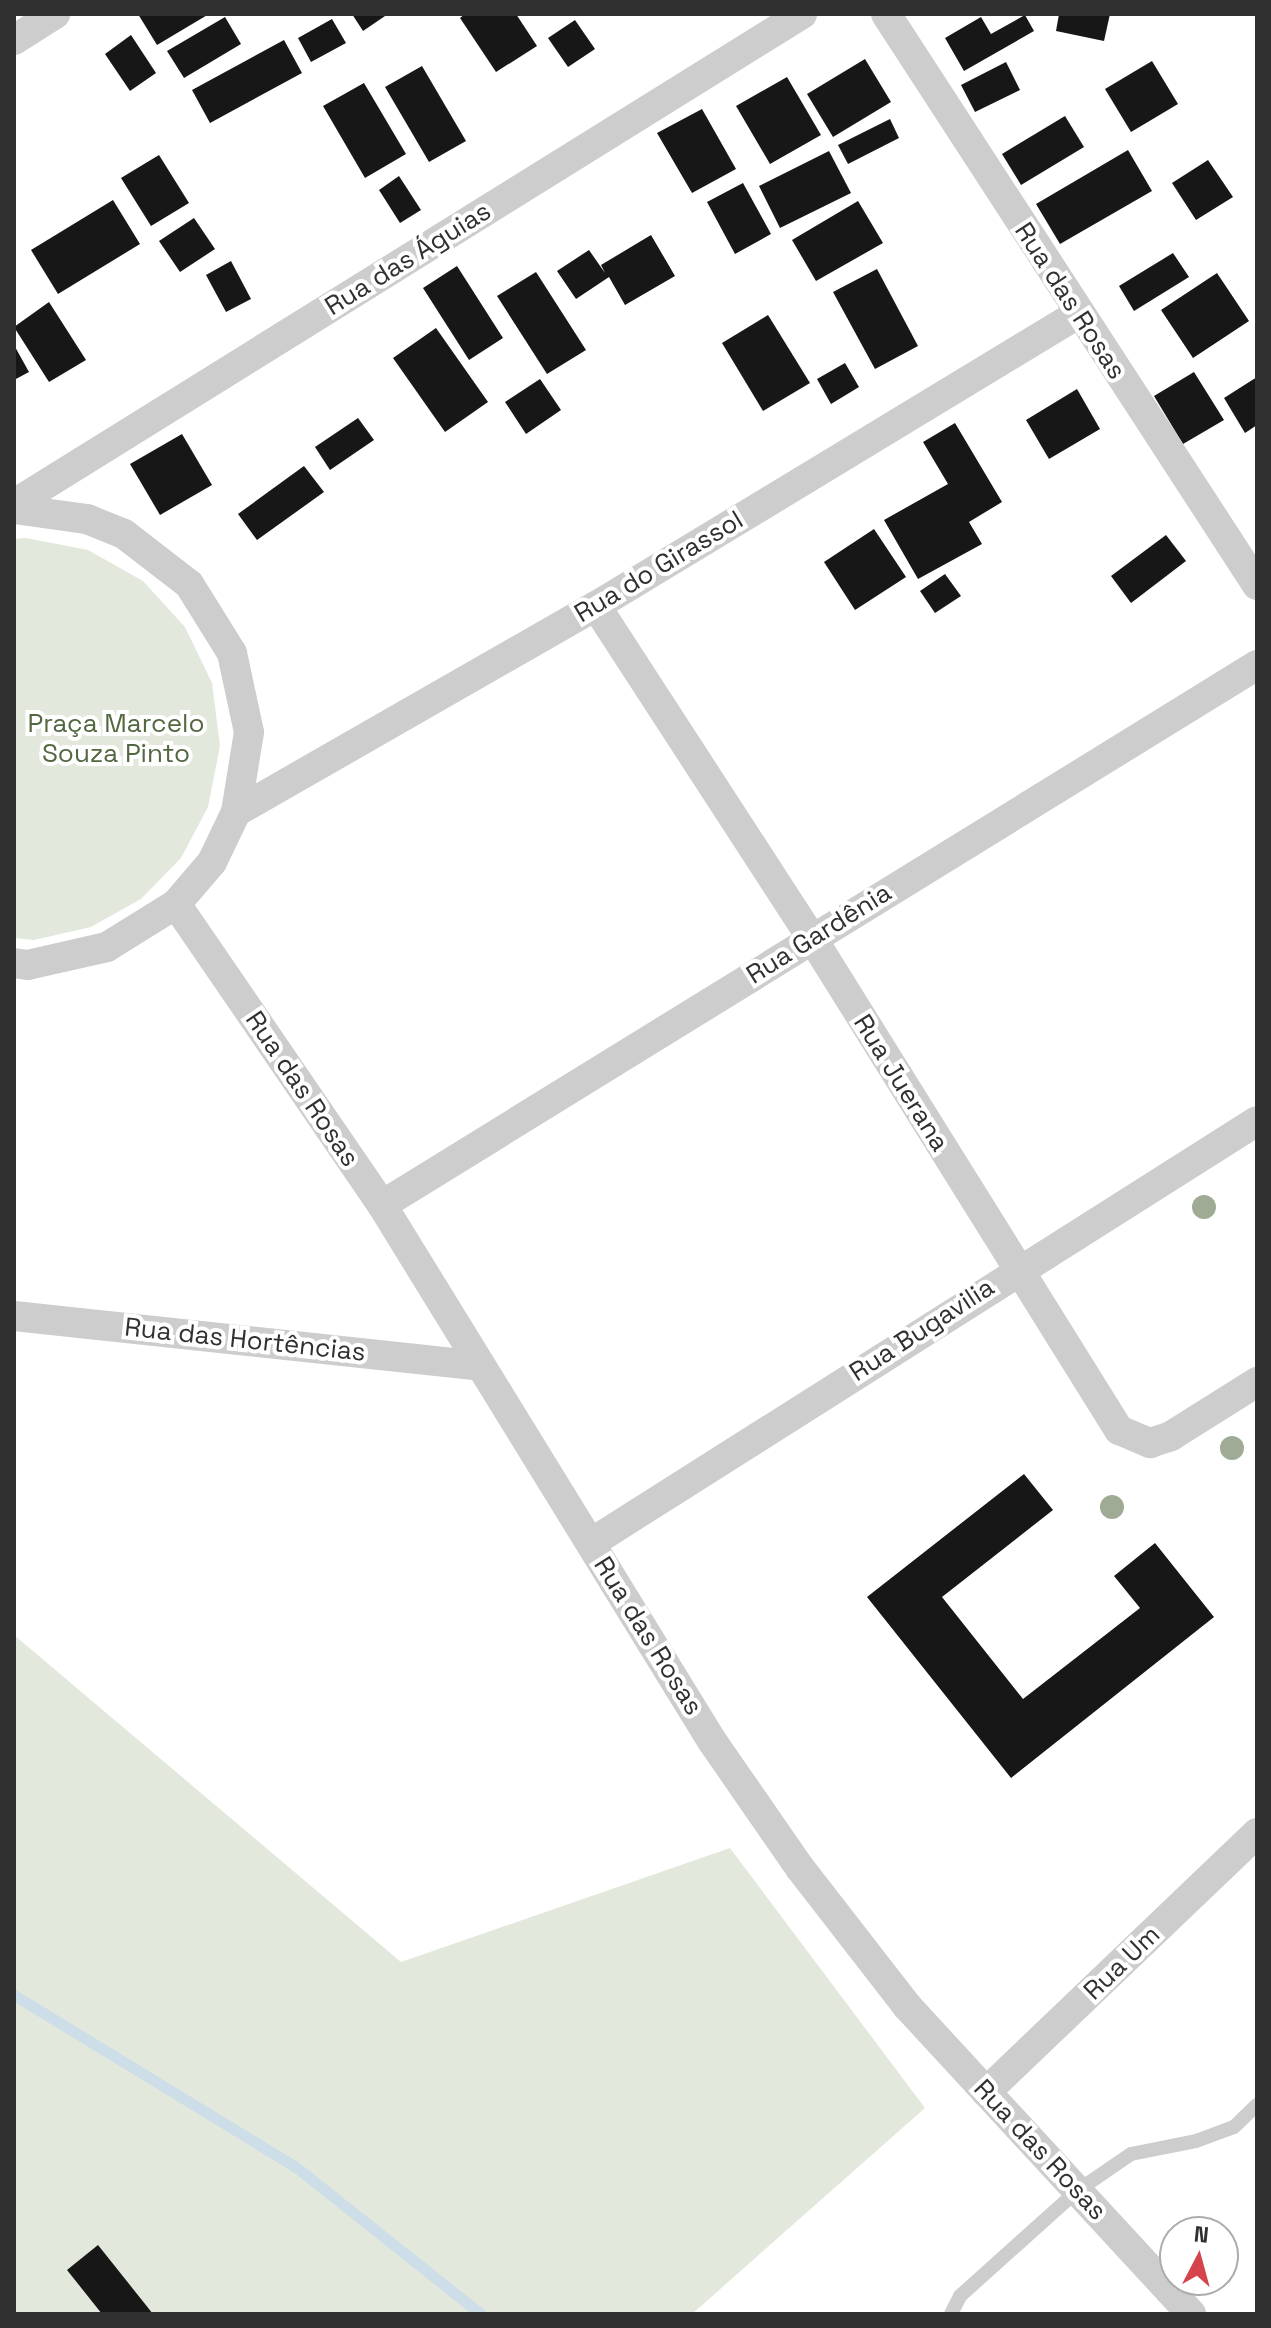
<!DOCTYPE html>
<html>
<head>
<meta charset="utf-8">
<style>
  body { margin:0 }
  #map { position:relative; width:1271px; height:2328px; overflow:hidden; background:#fff; font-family:"Space Grotesk",sans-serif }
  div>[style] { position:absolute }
  .green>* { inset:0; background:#e3e8dc }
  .stream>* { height:11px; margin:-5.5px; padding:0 5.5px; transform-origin:5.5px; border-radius:5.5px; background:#cddee9 }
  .building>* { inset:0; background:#171717 }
  .service>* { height:14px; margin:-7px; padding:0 7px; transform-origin:7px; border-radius:7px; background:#cdcdcd }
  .minor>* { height:30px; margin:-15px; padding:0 15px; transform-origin:15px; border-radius:15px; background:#cdcdcd }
  .trees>* { width:24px; height:24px; margin:-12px; border-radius:50%; background:#a0ab96 }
  span { translate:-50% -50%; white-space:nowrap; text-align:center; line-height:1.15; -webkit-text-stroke:8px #fff; paint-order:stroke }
  .street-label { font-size:26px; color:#303030 }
  .park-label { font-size:26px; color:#536741 }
  .frame { position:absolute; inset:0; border:16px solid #303030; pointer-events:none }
  .north { position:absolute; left:1159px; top:2216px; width:80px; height:80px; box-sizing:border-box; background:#fff; border:2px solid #acacac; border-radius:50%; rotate:6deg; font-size:22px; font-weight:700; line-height:32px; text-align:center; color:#303030 }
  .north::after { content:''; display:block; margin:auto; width:28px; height:36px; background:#d5444d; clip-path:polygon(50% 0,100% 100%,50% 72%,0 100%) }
</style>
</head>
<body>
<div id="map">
  <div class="green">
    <div style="clip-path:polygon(26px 538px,88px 550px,143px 581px,185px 627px,212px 683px,220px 746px,208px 807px,181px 858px,141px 899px,91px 927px,34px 940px,14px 938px,14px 539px)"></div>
    <div style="clip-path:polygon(14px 1635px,401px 1962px,730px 1848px,925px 2108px,692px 2314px,14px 2314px)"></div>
  </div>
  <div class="stream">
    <div style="left:14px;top:1995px;width:330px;rotate:31.4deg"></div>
    <div style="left:296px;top:2167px;width:236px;rotate:38.5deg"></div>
  </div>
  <div class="building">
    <div style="clip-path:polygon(138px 14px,209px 14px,157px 45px)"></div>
    <div style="clip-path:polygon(352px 14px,388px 14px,363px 31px)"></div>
    <div style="clip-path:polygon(465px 14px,516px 14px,537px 46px,496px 72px,460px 18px)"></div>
    <div style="clip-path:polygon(1059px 14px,1110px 14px,1104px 41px,1056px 31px)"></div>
    <div style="clip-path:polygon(1025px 15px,1034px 31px,964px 71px,945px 38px,981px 17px,991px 34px)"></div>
    <div style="clip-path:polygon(225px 17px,241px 44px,184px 78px,167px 51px)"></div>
    <div style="clip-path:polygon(332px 19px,346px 43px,311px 62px,298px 38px)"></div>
    <div style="clip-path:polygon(575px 20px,595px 49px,568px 67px,548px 38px)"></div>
    <div style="clip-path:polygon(131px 35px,156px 73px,130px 91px,105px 54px)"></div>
    <div style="clip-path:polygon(284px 40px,302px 73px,210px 123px,192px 90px)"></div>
    <div style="clip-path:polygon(865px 59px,891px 102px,833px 137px,807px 94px)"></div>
    <div style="clip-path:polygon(1152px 61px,1178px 104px,1131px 132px,1105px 89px)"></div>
    <div style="clip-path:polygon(1006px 62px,1020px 90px,975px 112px,961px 85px)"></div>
    <div style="clip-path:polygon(422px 66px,466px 141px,429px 162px,385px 87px)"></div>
    <div style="clip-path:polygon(787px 77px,821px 135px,770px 164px,736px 106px)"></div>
    <div style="clip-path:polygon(364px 83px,406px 154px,365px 178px,323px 106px)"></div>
    <div style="clip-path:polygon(702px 109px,736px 169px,692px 193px,657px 133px)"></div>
    <div style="clip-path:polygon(1065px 116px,1084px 147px,1021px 185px,1002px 154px)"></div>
    <div style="clip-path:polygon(890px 119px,899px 138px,848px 164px,838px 145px)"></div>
    <div style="clip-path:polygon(1128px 150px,1152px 191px,1060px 244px,1036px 204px)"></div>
    <div style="clip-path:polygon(829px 151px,851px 193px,780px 228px,759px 186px)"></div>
    <div style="clip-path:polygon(159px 155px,189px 203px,151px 226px,121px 178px)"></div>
    <div style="clip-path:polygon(1208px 160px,1233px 197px,1196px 220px,1172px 183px)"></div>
    <div style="clip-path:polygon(399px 176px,421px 210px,400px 223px,379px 190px)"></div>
    <div style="clip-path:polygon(743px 183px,771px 234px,735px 254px,707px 202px)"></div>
    <div style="clip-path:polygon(113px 200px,140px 244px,58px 294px,31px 250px)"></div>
    <div style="clip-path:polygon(858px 201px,883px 243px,816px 281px,792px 240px)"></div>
    <div style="clip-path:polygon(194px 218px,215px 249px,180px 272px,159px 241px)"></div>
    <div style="clip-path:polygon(651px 235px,675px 276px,625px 305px,609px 277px,576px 299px,557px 271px,589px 250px,605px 273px,601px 265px)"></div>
    <div style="clip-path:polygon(1173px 253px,1189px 277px,1134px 311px,1119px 286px)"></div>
    <div style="clip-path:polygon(231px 261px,251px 299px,226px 312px,206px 275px)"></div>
    <div style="clip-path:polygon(457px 266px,503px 338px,469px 360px,423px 288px)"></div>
    <div style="clip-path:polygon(877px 269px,918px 346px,875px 369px,833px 292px)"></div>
    <div style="clip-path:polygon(536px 272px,586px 350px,547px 374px,497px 296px)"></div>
    <div style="clip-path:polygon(1217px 273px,1249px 321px,1193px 358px,1161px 310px)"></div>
    <div style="clip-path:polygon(49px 302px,86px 360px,49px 382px,14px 327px)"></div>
    <div style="clip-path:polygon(768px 315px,810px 383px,763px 411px,722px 343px)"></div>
    <div style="clip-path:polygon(436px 328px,488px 402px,445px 432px,393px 358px)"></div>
    <div style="clip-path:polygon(14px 345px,29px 372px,14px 380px)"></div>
    <div style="clip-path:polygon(845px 363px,859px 387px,831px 404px,817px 379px)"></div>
    <div style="clip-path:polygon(1194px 372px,1224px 420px,1183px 444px,1154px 396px)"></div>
    <div style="clip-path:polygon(1257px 377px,1257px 425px,1245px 433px,1224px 398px)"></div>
    <div style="clip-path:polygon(540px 379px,561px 410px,526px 434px,505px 402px)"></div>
    <div style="clip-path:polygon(1077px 389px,1100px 429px,1049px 459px,1026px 420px)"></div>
    <div style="clip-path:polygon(358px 418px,374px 440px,330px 470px,315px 447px)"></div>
    <div style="clip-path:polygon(955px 423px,1002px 502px,969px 522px,982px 544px,918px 579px,884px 520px,948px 484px,923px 442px)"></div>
    <div style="clip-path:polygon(182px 434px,212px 485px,160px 515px,130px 464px)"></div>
    <div style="clip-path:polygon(304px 466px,324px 492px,257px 540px,238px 514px)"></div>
    <div style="clip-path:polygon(874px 529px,906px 577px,855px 610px,824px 562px)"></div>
    <div style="clip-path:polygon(1166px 535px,1186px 561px,1131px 603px,1111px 576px)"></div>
    <div style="clip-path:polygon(945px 574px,961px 596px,935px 613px,920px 591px)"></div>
    <div style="clip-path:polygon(1024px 1474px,1053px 1510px,942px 1597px,1023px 1699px,1140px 1608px,1114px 1576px,1155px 1543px,1214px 1617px,1011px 1778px,867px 1597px)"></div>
    <div style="clip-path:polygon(98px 2245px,153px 2314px,102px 2314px,67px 2270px)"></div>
  </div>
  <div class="service">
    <div style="left:951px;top:2314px;width:20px;rotate:-63deg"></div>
    <div style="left:960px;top:2296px;width:157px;rotate:-41.9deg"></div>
    <div style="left:1077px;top:2191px;width:65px;rotate:-34.4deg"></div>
    <div style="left:1131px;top:2154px;width:66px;rotate:-11.3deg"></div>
    <div style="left:1196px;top:2141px;width:40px;rotate:-20.2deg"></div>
    <div style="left:1234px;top:2127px;width:32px;rotate:-44deg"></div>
  </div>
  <div class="minor">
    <div style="left:886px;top:14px;width:681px;rotate:56.99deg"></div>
    <div style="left:14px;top:40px;width:49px;rotate:-32.4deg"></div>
    <div style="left:14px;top:504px;width:928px;rotate:-31.87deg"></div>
    <div style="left:14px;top:509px;width:74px;rotate:7.8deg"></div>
    <div style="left:87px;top:519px;width:40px;rotate:22deg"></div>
    <div style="left:124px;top:534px;width:82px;rotate:37.6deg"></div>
    <div style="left:189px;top:584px;width:81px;rotate:58.1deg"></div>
    <div style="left:232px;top:653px;width:81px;rotate:77.9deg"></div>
    <div style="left:249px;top:732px;width:81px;rotate:99.2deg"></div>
    <div style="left:236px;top:812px;width:55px;rotate:115.6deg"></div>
    <div style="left:212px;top:862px;width:55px;rotate:130.6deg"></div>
    <div style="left:176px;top:904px;width:81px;rotate:148.1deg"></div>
    <div style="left:107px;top:947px;width:81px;rotate:167.2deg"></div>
    <div style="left:28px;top:965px;width:14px;rotate:-172deg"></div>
    <div style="left:596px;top:606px;width:396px;rotate:57deg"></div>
    <div style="left:812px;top:938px;width:580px;rotate:58.04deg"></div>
    <div style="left:1119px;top:1430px;width:34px;rotate:23deg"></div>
    <div style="left:1150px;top:1443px;width:22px;rotate:-18deg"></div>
    <div style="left:1171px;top:1436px;width:102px;rotate:-32.1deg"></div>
    <div style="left:236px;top:812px;width:415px;rotate:-29.8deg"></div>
    <div style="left:596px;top:606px;width:564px;rotate:-31.21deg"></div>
    <div style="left:176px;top:904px;width:365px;rotate:55.6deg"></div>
    <div style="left:382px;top:1205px;width:629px;rotate:58.38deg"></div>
    <div style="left:712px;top:1741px;width:155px;rotate:55.3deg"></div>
    <div style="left:800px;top:1868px;width:175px;rotate:52.2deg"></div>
    <div style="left:907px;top:2006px;width:419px;rotate:47.3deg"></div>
    <div style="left:382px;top:1205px;width:1028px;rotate:-31.68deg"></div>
    <div style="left:14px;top:1316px;width:465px;rotate:6.1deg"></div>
    <div style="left:591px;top:1543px;width:788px;rotate:-32.36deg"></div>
    <div style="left:986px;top:2092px;width:375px;rotate:-43.7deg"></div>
  </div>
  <div class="trees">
    <div style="left:1204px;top:1207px"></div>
    <div style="left:1232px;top:1448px"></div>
    <div style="left:1112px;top:1507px"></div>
  </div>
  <div class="street-label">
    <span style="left:408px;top:259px;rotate:-32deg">Rua das Águias</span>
    <span style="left:1070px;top:301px;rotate:57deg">Rua das Rosas</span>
    <span style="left:659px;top:567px;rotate:-31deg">Rua do Girassol</span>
    <span style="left:819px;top:934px;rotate:-32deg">Rua Gardênia</span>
    <span style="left:901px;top:1083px;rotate:58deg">Rua Juerana</span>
    <span style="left:302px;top:1089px;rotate:56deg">Rua das Rosas</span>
    <span style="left:922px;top:1330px;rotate:-33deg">Rua Bugavilia</span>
    <span style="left:245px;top:1340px;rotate:6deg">Rua das Hortências</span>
    <span style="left:648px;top:1636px;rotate:58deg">Rua das Rosas</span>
    <span style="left:1122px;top:1963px;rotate:-44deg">Rua Um</span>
    <span style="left:1040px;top:2150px;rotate:47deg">Rua das Rosas</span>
  </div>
  <div class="park-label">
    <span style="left:116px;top:739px">Praça Marcelo<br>Souza Pinto</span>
  </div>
  <div class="frame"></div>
  <div class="north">N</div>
</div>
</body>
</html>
